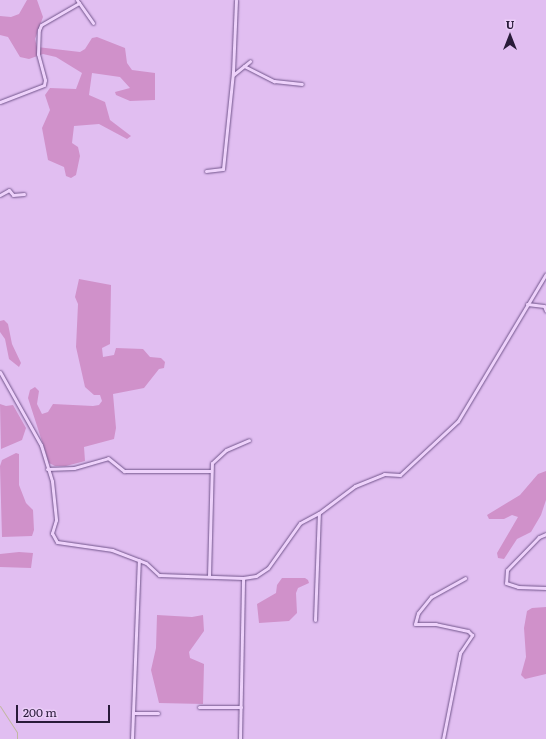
<!DOCTYPE html>
<html>
<head>
<meta charset="utf-8">
<style>
  body { margin:0 }
  #map { position:relative; width:546px; height:739px; overflow:hidden; background:#e1bef1; font-family:Literata,serif }
  div>[style] { position:absolute }
  .green>* { inset:0; background:#d091ca }
  .stream>* { height:1px; margin:-0.5px; padding:0 0.5px; transform-origin:0.5px; border-radius:0.5px; background:#c2b8a2 }
  .roads { filter:drop-shadow(0 0 1px #71558b) drop-shadow(0 0 1px #71558b) }
  .minor>* { height:3px; margin:-1.5px; padding:0 1.5px; transform-origin:1.5px; border-radius:1.5px; background:#eed2fb }
  span { translate:-50% -50%; white-space:nowrap; text-align:center; line-height:1.15; -webkit-text-stroke:3px #ebcef8; paint-order:stroke }
  .north { position:absolute; left:490px; top:16px; width:40px; height:40px; -webkit-text-stroke:3px #ebcef8; paint-order:stroke; rotate:0deg; font-size:11px; font-weight:700; line-height:16px; text-align:center; color:#291b39 }
  .north::after { content:''; display:block; margin:auto; width:14px; height:18px; background:#291b39; clip-path:polygon(50% 0,100% 100%,50% 72%,0 100%) }
  .scale { position:absolute; left:16px; top:705px; width:94px; height:18px; box-sizing:border-box; border:2px solid #291b39; border-top:0; padding-left:5px; font-size:12px; line-height:14px; white-space:nowrap; color:#291b39; -webkit-text-stroke:3px #ebcef8; paint-order:stroke }
</style>
</head>
<body>
<div id="map">
  <div class="green">
    <div style="clip-path:polygon(27px 0,37px 0,43px 17px,35px 39px,37px 47px,80px 52px,85px 49px,92px 38px,97px 37px,125px 48px,127px 63px,132px 70px,155px 73px,155px 100px,130px 101px,116px 95px,115px 92px,130px 88px,120px 77px,92px 73px,89px 95px,105px 102px,110px 120px,131px 136px,127px 139px,99px 124px,74px 126px,72px 143px,78px 147px,80px 156px,76px 175px,71px 178px,66px 176px,64px 167px,48px 160px,42px 128px,50px 110px,45px 95px,50px 88px,76px 89px,82px 73px,56px 57px,43px 54px,29px 59px,20px 57px,8px 37px,0 35px,0 16px,11px 17px,19px 14px)"></div>
    <div style="clip-path:polygon(79px 279px,111px 285px,110px 344px,102px 348px,103px 357px,114px 355px,116px 348px,143px 349px,150px 357px,161px 358px,165px 362px,164px 368px,159px 369px,144px 388px,113px 394px,116px 428px,114px 439px,84px 447px,85px 461px,66px 466px,55px 466px,49px 463px,28px 398px,30px 390px,35px 387px,39px 391px,37px 404px,42px 414px,48px 412px,53px 404px,93px 406px,99px 405px,102px 401px,100px 395px,94px 395px,85px 387px,76px 347px,78px 304px,75px 297px)"></div>
    <div style="clip-path:polygon(4px 320px,8px 324px,12px 344px,21px 363px,19px 367px,9px 359px,5px 339px,0 332px,0 321px)"></div>
    <div style="clip-path:polygon(0 404px,6px 406px,13px 405px,26px 428px,22px 440px,1px 449px)"></div>
    <div style="clip-path:polygon(16px 453px,19px 454px,19px 485px,26px 503px,33px 510px,34px 530px,32px 536px,2px 537px,0 466px,2px 460px)"></div>
    <div style="clip-path:polygon(546px 471px,546px 500px,541px 515px,531px 532px,517px 539px,504px 559px,498px 558px,497px 553px,518px 517px,512px 515px,504px 519px,489px 519px,487px 515px,520px 495px,538px 474px)"></div>
    <div style="clip-path:polygon(19px 552px,33px 553px,31px 568px,0 567px,0 554px)"></div>
    <div style="clip-path:polygon(282px 578px,305px 578px,308px 580px,309px 583px,298px 588px,296px 593px,297px 613px,289px 621px,259px 623px,257px 604px,276px 593px,277px 585px)"></div>
    <div style="clip-path:polygon(546px 607px,546px 674px,525px 679px,521px 675px,526px 657px,524px 628px,527px 611px,532px 608px)"></div>
    <div style="clip-path:polygon(157px 615px,192px 617px,203px 615px,204px 631px,189px 652px,190px 658px,204px 664px,203px 704px,159px 703px,151px 670px,156px 648px)"></div>
  </div>
  <div class="stream">
    <div style="left:0;top:706px;width:31px;rotate:57deg"></div>
    <div style="left:17px;top:732px;width:7px;rotate:90deg"></div>
  </div>
  <div class="roads">
    <div class="minor">
      <div style="left:77px;top:0;width:28px;rotate:55deg"></div>
      <div style="left:244px;top:66px;width:34px;rotate:27deg"></div>
      <div style="left:274px;top:81px;width:28px;rotate:6deg"></div>
      <div style="left:233px;top:75px;width:22px;rotate:-39deg"></div>
      <div style="left:0;top:102px;width:47px;rotate:-21.1deg"></div>
      <div style="left:44px;top:85px;width:5px;rotate:-79deg"></div>
      <div style="left:45px;top:80px;width:27px;rotate:-105deg"></div>
      <div style="left:38px;top:54px;width:24px;rotate:-88deg"></div>
      <div style="left:39px;top:30px;width:5px;rotate:-68deg"></div>
      <div style="left:41px;top:25px;width:44px;rotate:-30.1deg"></div>
      <div style="left:206px;top:171px;width:17px;rotate:-7deg"></div>
      <div style="left:223px;top:169px;width:98px;rotate:-84.1deg"></div>
      <div style="left:233px;top:72px;width:72px;rotate:-87.6deg"></div>
      <div style="left:0;top:195px;width:10px;rotate:-29deg"></div>
      <div style="left:9px;top:190px;width:6px;rotate:51deg"></div>
      <div style="left:13px;top:195px;width:11px;rotate:-5deg"></div>
      <div style="left:527px;top:304px;width:17px;rotate:7deg"></div>
      <div style="left:544px;top:306px;width:5px;rotate:68deg"></div>
      <div style="left:0;top:372px;width:84px;rotate:60.7deg"></div>
      <div style="left:41px;top:445px;width:38px;rotate:73deg"></div>
      <div style="left:52px;top:481px;width:39px;rotate:84deg"></div>
      <div style="left:56px;top:520px;width:14px;rotate:107deg"></div>
      <div style="left:52px;top:533px;width:10px;rotate:61deg"></div>
      <div style="left:57px;top:542px;width:56px;rotate:8.3deg"></div>
      <div style="left:112px;top:550px;width:36px;rotate:21deg"></div>
      <div style="left:146px;top:563px;width:18px;rotate:43deg"></div>
      <div style="left:159px;top:575px;width:84px;rotate:2deg"></div>
      <div style="left:243px;top:578px;width:13px;rotate:-9deg"></div>
      <div style="left:256px;top:576px;width:14px;rotate:-34deg"></div>
      <div style="left:268px;top:568px;width:55px;rotate:-54.6deg"></div>
      <div style="left:300px;top:523px;width:21px;rotate:-28deg"></div>
      <div style="left:319px;top:513px;width:45px;rotate:-36.9deg"></div>
      <div style="left:355px;top:486px;width:31px;rotate:-22deg"></div>
      <div style="left:384px;top:474px;width:16px;rotate:4deg"></div>
      <div style="left:400px;top:475px;width:79px;rotate:-43deg"></div>
      <div style="left:458px;top:421px;width:171px;rotate:-59.1deg"></div>
      <div style="left:47px;top:469px;width:27px;rotate:-2deg"></div>
      <div style="left:74px;top:468px;width:35px;rotate:-16deg"></div>
      <div style="left:108px;top:458px;width:21px;rotate:39deg"></div>
      <div style="left:124px;top:471px;width:87px"></div>
      <div style="left:546px;top:534px;width:8px;rotate:157deg"></div>
      <div style="left:539px;top:537px;width:46px;rotate:134.1deg"></div>
      <div style="left:507px;top:570px;width:13px;rotate:94deg"></div>
      <div style="left:506px;top:583px;width:13px;rotate:18deg"></div>
      <div style="left:518px;top:587px;width:28px;rotate:2deg"></div>
      <div style="left:209px;top:576px;width:113px;rotate:-88.5deg"></div>
      <div style="left:212px;top:463px;width:19px;rotate:-43deg"></div>
      <div style="left:226px;top:450px;width:25px;rotate:-23deg"></div>
      <div style="left:315px;top:620px;width:107px;rotate:-87.9deg"></div>
      <div style="left:199px;top:707px;width:42px"></div>
      <div style="left:133px;top:713px;width:25px"></div>
      <div style="left:132px;top:739px;width:179px;rotate:-87.8deg"></div>
      <div style="left:240px;top:739px;width:161px;rotate:-88.9deg"></div>
      <div style="left:443px;top:739px;width:88px;rotate:-78.8deg"></div>
      <div style="left:460px;top:653px;width:22px;rotate:-56deg"></div>
      <div style="left:472px;top:635px;width:6px;rotate:-135deg"></div>
      <div style="left:468px;top:631px;width:33px;rotate:-168deg"></div>
      <div style="left:436px;top:624px;width:21px;rotate:180deg"></div>
      <div style="left:415px;top:624px;width:11px;rotate:-75deg"></div>
      <div style="left:418px;top:613px;width:21px;rotate:-51deg"></div>
      <div style="left:431px;top:597px;width:39px;rotate:-29deg"></div>
    </div>
  </div>
  <div class="north">U</div>
  <div class="scale">200 m</div>
</div>
</body>
</html>
